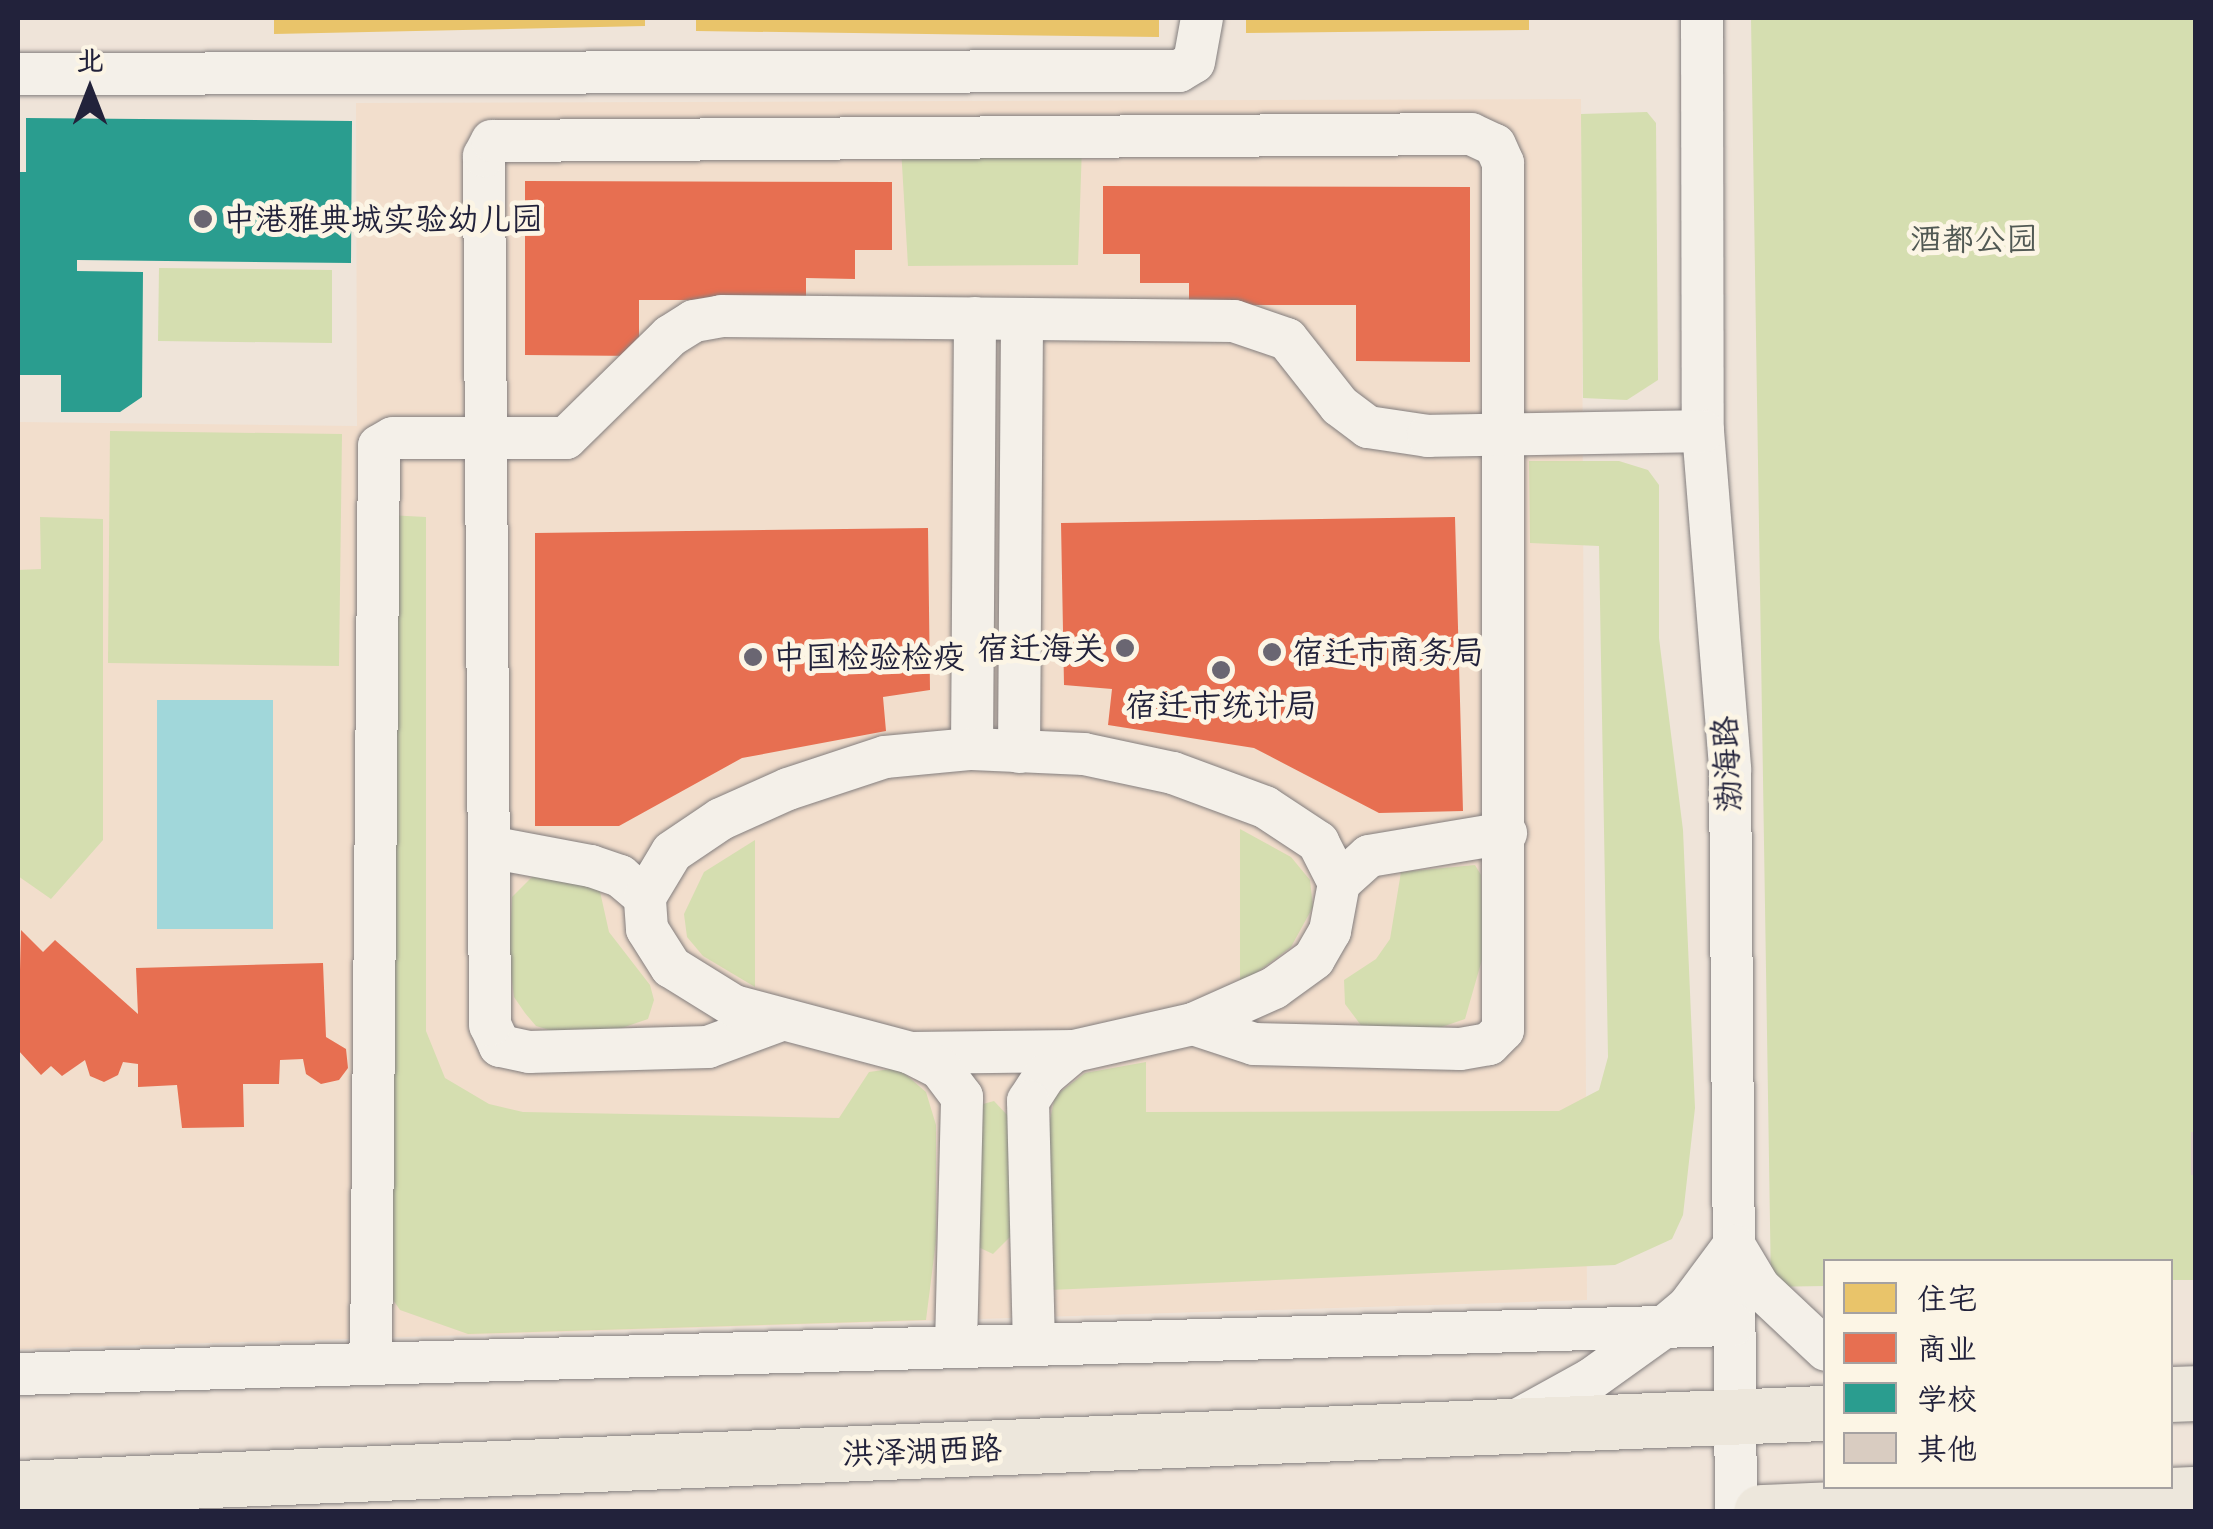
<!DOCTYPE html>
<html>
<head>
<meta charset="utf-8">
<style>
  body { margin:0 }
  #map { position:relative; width:2213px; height:1529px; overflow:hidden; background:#efe4d9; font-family:Itim,"LXGW WenKai TC",sans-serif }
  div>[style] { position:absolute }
  .built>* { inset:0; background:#f2decc }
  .green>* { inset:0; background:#d5deb0 }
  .water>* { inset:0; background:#a1d7da }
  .homes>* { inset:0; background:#e9c46a }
  .shops>* { inset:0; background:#e76f51 }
  .schools>* { inset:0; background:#2a9d8f }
  .building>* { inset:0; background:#d9ccc1 }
  .roads { filter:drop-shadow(0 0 2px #837e7e) drop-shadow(0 0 2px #837e7e) }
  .minor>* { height:42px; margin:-21px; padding:0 21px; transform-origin:21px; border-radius:21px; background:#f4f0e9 }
  .major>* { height:55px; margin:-27.5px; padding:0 27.5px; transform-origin:27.5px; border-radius:27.5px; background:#ede7dc }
  .dots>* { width:28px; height:28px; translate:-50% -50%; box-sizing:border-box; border:5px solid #fcf5e5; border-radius:50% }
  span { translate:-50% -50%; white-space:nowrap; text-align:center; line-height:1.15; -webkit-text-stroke:10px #fcf5e5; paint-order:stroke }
  .poi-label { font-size:32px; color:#22223b }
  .left { translate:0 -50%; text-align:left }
  .right { translate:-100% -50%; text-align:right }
  .park-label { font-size:32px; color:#515954 }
  .street-label { font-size:32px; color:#22223b }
  .frame { position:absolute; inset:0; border:20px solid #22223b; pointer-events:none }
  .legend { position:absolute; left:1823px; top:1259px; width:350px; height:230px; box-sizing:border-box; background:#fcf5e5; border:2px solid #a5a1a1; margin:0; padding:12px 18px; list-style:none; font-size:30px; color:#22223b }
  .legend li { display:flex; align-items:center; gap:20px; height:50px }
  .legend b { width:50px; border:2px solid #a5a1a1 }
  .north { position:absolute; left:40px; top:40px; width:100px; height:100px; -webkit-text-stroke:8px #fcf5e5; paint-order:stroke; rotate:0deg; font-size:28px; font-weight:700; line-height:40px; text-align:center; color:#22223b }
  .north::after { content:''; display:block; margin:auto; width:35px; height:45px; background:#22223b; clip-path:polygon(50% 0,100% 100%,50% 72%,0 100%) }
</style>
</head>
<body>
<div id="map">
  <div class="built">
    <div style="clip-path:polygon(1581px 99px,1587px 1300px,18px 1349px,18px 422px,357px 426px,356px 103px)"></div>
  </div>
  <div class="green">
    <div style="clip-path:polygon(1751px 18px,2195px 18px,2195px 1280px,2171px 1280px,2170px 1262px,1826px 1262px,1825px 1286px,1771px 1287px)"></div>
    <div style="clip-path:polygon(1647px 112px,1656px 123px,1658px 380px,1627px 400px,1583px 398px,1581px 114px)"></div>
    <div style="clip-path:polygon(1082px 146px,1078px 265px,908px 266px,901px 148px)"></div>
    <div style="clip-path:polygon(159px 268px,332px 270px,332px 343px,158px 341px)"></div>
    <div style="clip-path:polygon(110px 431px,342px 434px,339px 666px,108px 663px)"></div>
    <div style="clip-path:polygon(1529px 461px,1619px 461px,1648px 470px,1659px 485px,1659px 638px,1683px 830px,1695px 1108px,1683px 1215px,1672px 1239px,1615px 1265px,1050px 1290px,1048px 1130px,1055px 1096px,1085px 1073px,1146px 1062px,1146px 1112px,1559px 1111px,1599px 1090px,1608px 1057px,1599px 546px,1530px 543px)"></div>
    <div style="clip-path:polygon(388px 515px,426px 517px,426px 1031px,445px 1078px,489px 1104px,523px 1112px,839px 1118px,869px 1072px,898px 1068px,926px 1092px,936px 1125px,936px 1241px,926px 1320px,468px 1334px,400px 1310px,385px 1288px)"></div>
    <div style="clip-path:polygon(40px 517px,103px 519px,103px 840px,51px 899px,18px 876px,18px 570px,41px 569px)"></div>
    <div style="clip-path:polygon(1240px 829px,1291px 857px,1310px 880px,1313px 907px,1291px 947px,1240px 985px)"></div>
    <div style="clip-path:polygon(755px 840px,755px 987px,703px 956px,687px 937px,684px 914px,704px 872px)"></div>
    <div style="clip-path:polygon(1475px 865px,1481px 875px,1483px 956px,1465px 1019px,1430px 1031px,1363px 1028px,1345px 1004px,1344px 980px,1376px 959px,1390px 939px,1401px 872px)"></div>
    <div style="clip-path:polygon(535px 874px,599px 887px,609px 932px,650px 985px,654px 1000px,648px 1019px,607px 1033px,556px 1032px,536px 1026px,525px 1013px,514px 997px,509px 957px,512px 897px)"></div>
    <div style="clip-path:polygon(994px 1101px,1010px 1118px,1010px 1237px,993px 1254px,976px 1246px,983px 1104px)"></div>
  </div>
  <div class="water">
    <div style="clip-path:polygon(157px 700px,273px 700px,273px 929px,157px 929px)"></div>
  </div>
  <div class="homes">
    <div style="clip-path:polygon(274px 18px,645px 18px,645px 26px,274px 34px)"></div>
    <div style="clip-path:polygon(696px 18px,1159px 18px,1159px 37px,696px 31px)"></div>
    <div style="clip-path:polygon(1246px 18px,1529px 18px,1529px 30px,1246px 33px)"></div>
  </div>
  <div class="shops">
    <div style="clip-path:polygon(525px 181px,892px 182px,892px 250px,855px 250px,855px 279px,806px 278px,806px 300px,639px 300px,639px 356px,525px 355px)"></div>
    <div style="clip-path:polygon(1103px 186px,1470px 187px,1470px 362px,1356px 361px,1356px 305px,1189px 305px,1189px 283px,1140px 283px,1140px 254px,1103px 254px)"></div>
    <div style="clip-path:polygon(1455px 517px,1463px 811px,1379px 813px,1254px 748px,1108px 725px,1112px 689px,1064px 685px,1061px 523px)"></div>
    <div style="clip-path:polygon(928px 528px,930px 690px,883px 697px,886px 731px,742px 758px,619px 826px,535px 826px,535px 533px)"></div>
    <div style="clip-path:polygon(21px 930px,43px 952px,55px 940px,138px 1014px,136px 968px,323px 963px,326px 1037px,346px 1049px,348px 1068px,339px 1080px,321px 1084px,306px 1074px,303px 1059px,280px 1060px,279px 1084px,243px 1084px,244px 1127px,182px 1128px,177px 1085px,138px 1087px,138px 1064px,123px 1062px,118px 1075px,104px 1082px,90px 1076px,85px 1060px,62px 1076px,51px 1066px,41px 1075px,18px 1050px)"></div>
  </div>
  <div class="schools">
    <div style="clip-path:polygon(26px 118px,352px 121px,351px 263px,77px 260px,77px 271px,143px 272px,142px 397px,120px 412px,61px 412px,61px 375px,18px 375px,18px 172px,26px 172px)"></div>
  </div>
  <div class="building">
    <div style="clip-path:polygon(2191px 1132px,2196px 1132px,2196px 1175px,2191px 1175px)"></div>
  </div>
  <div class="roads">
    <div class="minor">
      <div style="left:1702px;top:18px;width:413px;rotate:89.9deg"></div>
      <div style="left:1703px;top:431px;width:339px;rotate:85.4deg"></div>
      <div style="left:1730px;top:769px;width:743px;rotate:89.54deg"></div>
      <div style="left:18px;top:74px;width:1161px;rotate:-0.15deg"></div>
      <div style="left:1179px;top:71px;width:17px;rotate:-31deg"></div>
      <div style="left:1194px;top:62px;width:45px;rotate:-79.7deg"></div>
      <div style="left:972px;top:749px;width:431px;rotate:-89.6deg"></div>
      <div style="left:1019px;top:752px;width:432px;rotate:-89.6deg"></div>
      <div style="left:489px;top:847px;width:104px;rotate:10.6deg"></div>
      <div style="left:591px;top:866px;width:31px;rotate:19deg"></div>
      <div style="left:620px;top:876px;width:33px;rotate:40deg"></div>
      <div style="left:1339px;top:883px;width:40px;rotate:-42deg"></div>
      <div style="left:1369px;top:856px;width:139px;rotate:-9.5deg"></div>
      <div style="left:781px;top:1020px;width:78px;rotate:159.7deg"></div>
      <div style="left:708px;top:1047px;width:179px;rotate:178.4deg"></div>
      <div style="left:529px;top:1052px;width:30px;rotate:-168deg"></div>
      <div style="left:500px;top:1046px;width:23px;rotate:-115deg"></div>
      <div style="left:490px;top:1025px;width:869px;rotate:-90.4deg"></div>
      <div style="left:484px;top:156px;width:17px;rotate:-62deg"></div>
      <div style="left:492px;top:141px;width:979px;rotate:-0.41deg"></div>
      <div style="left:1471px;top:134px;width:26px;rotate:25deg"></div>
      <div style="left:1495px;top:145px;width:20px;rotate:66deg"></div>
      <div style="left:1503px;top:163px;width:867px;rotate:90deg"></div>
      <div style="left:1503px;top:1030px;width:20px;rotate:135deg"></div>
      <div style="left:1489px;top:1044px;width:29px;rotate:170deg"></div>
      <div style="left:1460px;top:1049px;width:206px;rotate:-178.6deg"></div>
      <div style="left:1254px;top:1044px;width:64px;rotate:-161.8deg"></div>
      <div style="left:911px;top:1053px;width:163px;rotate:-0.7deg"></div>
      <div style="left:956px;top:1346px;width:249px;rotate:-88.6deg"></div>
      <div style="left:962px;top:1097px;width:36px;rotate:-127deg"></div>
      <div style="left:940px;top:1068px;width:33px;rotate:-153deg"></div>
      <div style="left:911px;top:1053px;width:183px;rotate:-165.1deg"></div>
      <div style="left:734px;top:1006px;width:74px;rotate:-148.2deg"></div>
      <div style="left:671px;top:967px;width:45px;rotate:-122.3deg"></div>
      <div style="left:647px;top:929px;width:32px;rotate:-94deg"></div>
      <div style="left:645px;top:897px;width:52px;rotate:-59deg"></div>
      <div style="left:672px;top:852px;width:59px;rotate:-34deg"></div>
      <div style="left:721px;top:819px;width:73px;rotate:-24.1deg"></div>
      <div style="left:788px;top:789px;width:102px;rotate:-18.3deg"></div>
      <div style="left:885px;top:757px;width:87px;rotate:-5.3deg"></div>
      <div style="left:972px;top:749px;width:112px;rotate:2.6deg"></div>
      <div style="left:1084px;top:754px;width:91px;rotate:12.1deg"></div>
      <div style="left:1173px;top:773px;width:98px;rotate:20.3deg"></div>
      <div style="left:1265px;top:807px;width:64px;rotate:33.4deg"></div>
      <div style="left:1318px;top:842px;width:46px;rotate:62.9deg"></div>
      <div style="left:1339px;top:883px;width:49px;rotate:100.6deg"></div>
      <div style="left:1330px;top:931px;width:32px;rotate:120deg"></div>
      <div style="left:1314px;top:959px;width:49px;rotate:144.1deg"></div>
      <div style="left:1274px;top:988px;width:89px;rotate:156deg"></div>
      <div style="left:1193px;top:1024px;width:122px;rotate:167.2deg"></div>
      <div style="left:1074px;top:1051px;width:38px;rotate:140deg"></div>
      <div style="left:1045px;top:1075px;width:31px;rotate:123deg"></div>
      <div style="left:1028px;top:1101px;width:243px;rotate:88.6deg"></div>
      <div style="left:371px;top:1363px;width:917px;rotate:-89.5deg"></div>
      <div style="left:379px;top:446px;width:16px;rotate:-30deg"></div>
      <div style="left:393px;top:438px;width:173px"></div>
      <div style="left:566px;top:438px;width:146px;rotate:-44.4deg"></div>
      <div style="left:670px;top:336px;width:28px;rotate:-32deg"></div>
      <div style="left:694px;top:321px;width:27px;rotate:-10deg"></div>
      <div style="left:721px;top:316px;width:513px;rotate:0.56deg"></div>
      <div style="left:1234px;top:321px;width:56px;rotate:18.8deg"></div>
      <div style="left:1287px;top:339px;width:85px;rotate:51.7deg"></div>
      <div style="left:1340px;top:406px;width:35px;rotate:37deg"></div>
      <div style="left:1368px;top:427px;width:61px;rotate:8.5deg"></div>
      <div style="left:1428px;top:436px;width:275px;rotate:-1deg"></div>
      <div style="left:18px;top:1374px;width:1717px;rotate:-1.64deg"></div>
      <div style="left:1512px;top:1423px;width:89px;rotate:-28.9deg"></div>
      <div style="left:1590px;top:1380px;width:91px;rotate:-35.6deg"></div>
      <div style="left:1664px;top:1327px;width:31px;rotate:-40deg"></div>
      <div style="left:1688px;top:1307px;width:77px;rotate:-53.4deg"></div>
      <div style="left:1734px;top:1245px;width:49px;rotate:59.2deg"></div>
      <div style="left:1759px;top:1287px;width:92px;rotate:43.2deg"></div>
    </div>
    <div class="major">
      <div style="left:2170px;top:1394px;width:26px;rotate:-2deg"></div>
      <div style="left:18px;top:1488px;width:1810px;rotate:-2.38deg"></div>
      <div style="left:1761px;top:1512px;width:435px;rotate:-2.4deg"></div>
    </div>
  </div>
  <div class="dots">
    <div style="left:203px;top:219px;background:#6a6672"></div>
    <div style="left:1125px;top:648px;background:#6a6672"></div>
    <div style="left:1272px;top:652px;background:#6a6672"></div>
    <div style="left:753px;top:657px;background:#6a6672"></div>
    <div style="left:1221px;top:670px;background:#6a6672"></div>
  </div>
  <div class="poi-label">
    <span class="left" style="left:223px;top:219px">中港雅典城实验幼儿园</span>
    <span class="right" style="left:1105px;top:648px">宿迁海关</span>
    <span class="left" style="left:1292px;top:652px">宿迁市商务局</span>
    <span class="left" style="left:773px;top:657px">中国检验检疫</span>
    <span style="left:1221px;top:705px">宿迁市统计局</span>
  </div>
  <div class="park-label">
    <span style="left:1974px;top:239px">酒都公园</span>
  </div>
  <div class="street-label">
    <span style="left:1727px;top:764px;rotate:-93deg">渤海路</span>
    <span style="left:922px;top:1451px;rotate:-2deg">洪泽湖西路</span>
  </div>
  <div class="frame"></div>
  <ul class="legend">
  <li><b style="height:28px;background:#e9c46a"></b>住宅</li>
  <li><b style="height:28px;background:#e76f51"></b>商业</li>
  <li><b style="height:28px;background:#2a9d8f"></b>学校</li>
  <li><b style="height:28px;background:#d9ccc1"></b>其他</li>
  </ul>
  <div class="north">北</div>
</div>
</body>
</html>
